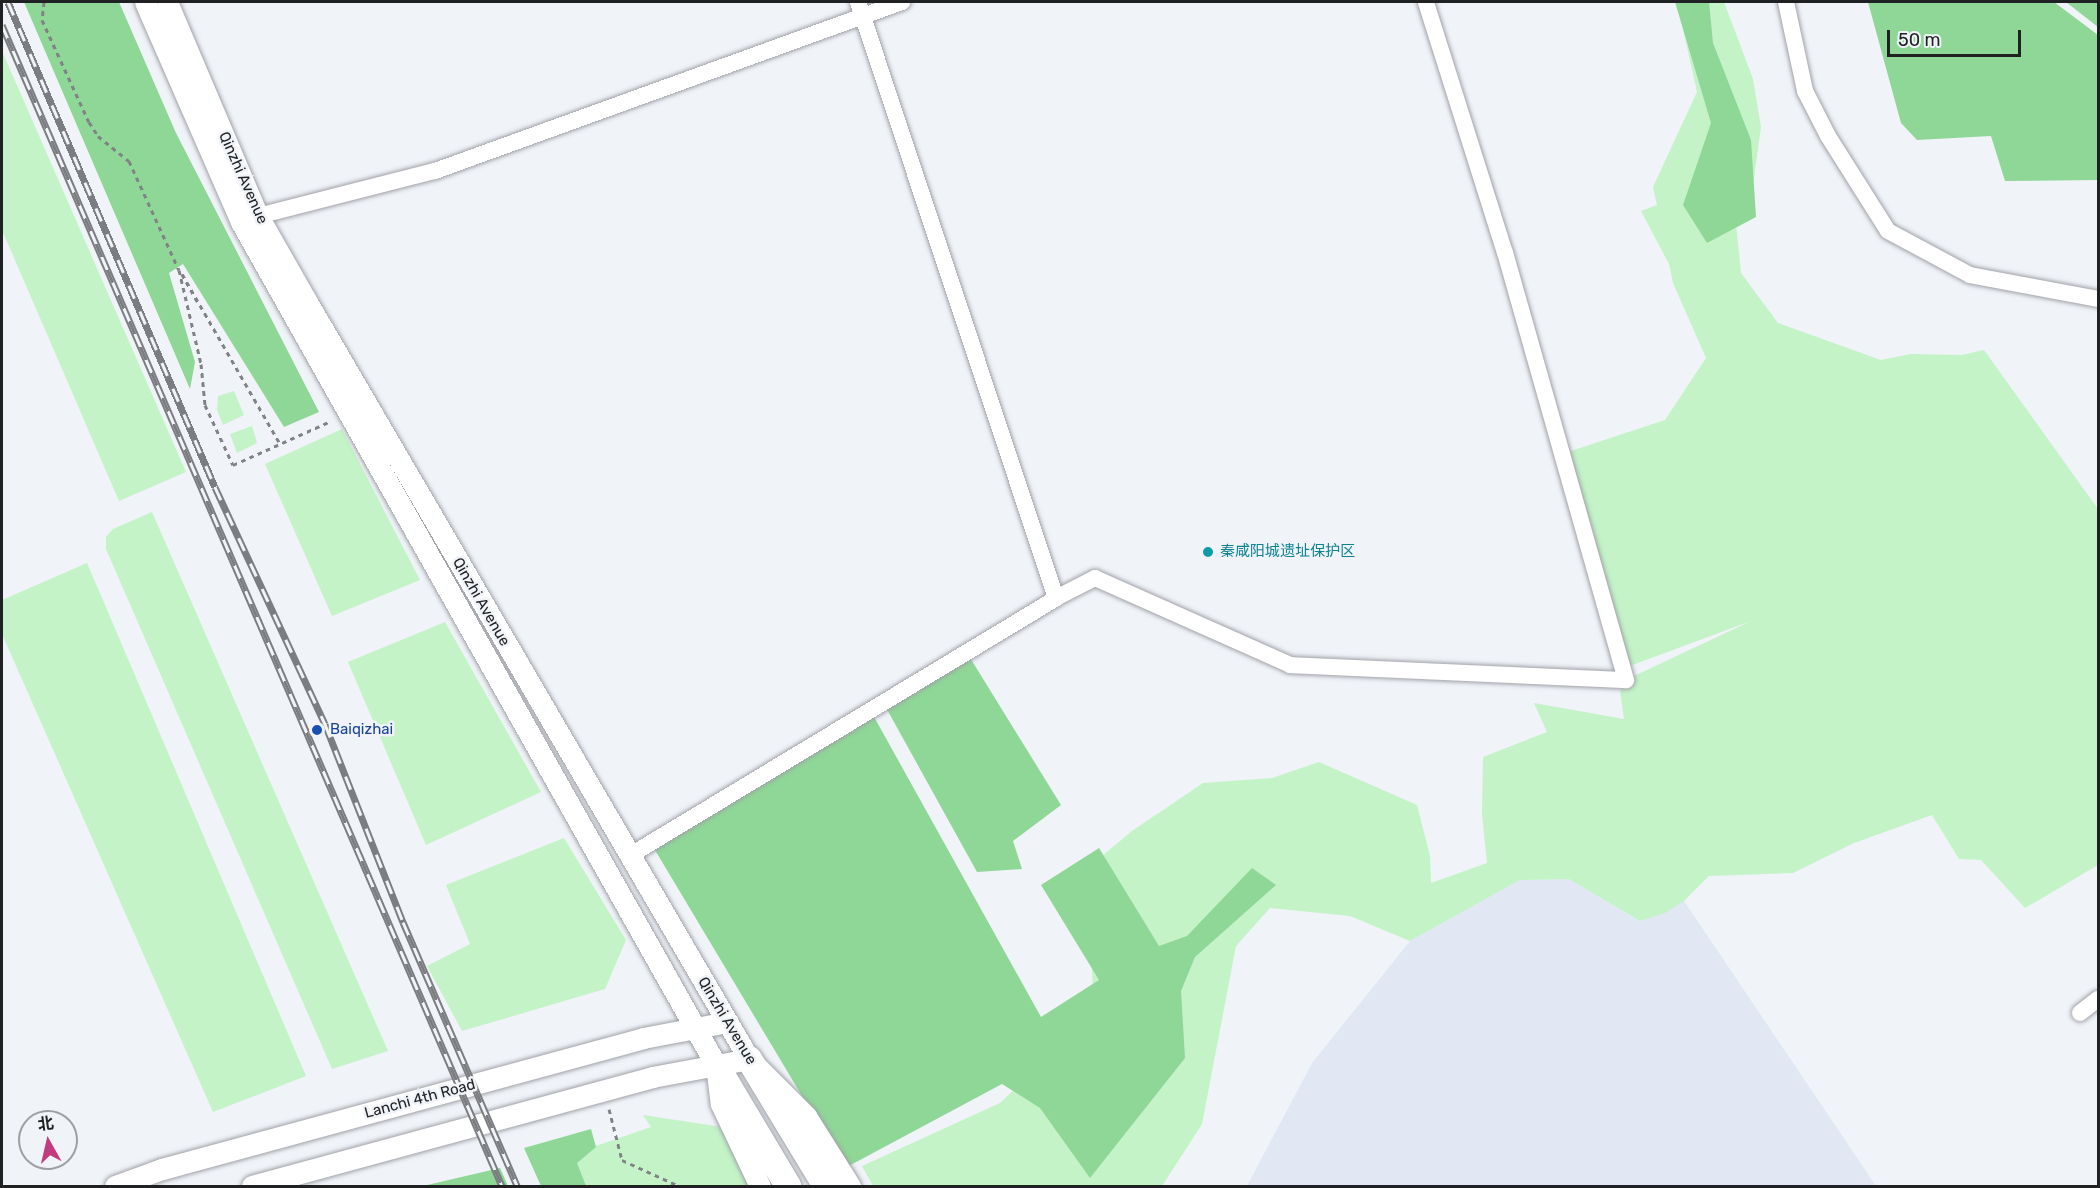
<!DOCTYPE html>
<html>
<head>
<meta charset="utf-8">
<style>
  body { margin:0 }
  #map { position:relative; width:2100px; height:1188px; overflow:hidden; background:#f0f3f8; font-family:Rubik,"Noto Sans SC",sans-serif }
  div>[style] { position:absolute }
  .built>* { inset:0; background:#e1e8f4 }
  .green>* { inset:0; background:#c3f3c7 }
  .forest>* { inset:0; background:#8ed796 }
  .path>* { height:3px; margin-top:-1.5px; transform-origin:0; background:repeating-linear-gradient(90deg,#808285 0 4.5px,transparent 0 9px) }
  .roads { filter:drop-shadow(0 0 2px #a0a2a8) drop-shadow(0 0 2px #a0a2a8) }
  .minor>* { height:16px; margin:-8px; padding:0 8px; transform-origin:8px; border-radius:8px; background:#fff }
  .tertiary>* { height:21px; margin:-10.5px; padding:0 10.5px; transform-origin:10.5px; border-radius:10.5px; background:#fff }
  .primary>* { height:26px; margin:-13px; padding:0 13px; transform-origin:13px; border-radius:13px; background:#fff }
  .rail>* { height:7px; margin-top:-3.5px; transform-origin:0; background:repeating-linear-gradient(90deg,#f0f3f8 0 14px,#7b7d80 0 28px); box-sizing:border-box; border-block:2px solid #7b7d80 }
  .dots>* { width:16px; height:16px; translate:-50% -50%; box-sizing:border-box; border:3px solid #f0f3f8; border-radius:50% }
  span { translate:-50% -50%; white-space:nowrap; text-align:center; line-height:1.15; -webkit-text-stroke:5px #f0f3f8; paint-order:stroke }
  .street-label { font-size:15px; color:#202123 }
  .culture-label { font-size:15px; color:#0d838f }
  .left { translate:0 -50%; text-align:left }
  .transit-label { font-size:15px; color:#164399 }
  .frame { position:absolute; inset:0; border:3px solid #202123; pointer-events:none }
  .north { position:absolute; left:18px; top:1110px; width:60px; height:60px; box-sizing:border-box; background:#f0f3f8; border:2px solid #9d9fa3; border-radius:50%; rotate:352deg; font-size:16px; font-weight:700; line-height:24px; text-align:center; color:#202123 }
  .north::after { content:''; display:block; margin:auto; width:21px; height:27px; background:#c13c7f; clip-path:polygon(50% 0,100% 100%,50% 72%,0 100%) }
  .scale { position:absolute; left:1887px; top:30px; width:134px; height:27px; box-sizing:border-box; border:3px solid #202123; border-top:0; padding-left:8px; font-size:18px; line-height:21px; white-space:nowrap; color:#202123; -webkit-text-stroke:4px #f0f3f8; paint-order:stroke }
</style>
</head>
<body>
<div id="map">
  <div class="built">
    <div style="clip-path:polygon(1569px 879px,1640px 921px,1684px 901px,1876px 1186px,1247px 1186px,1312px 1063px,1410px 941px,1520px 880px)"></div>
  </div>
  <div class="green">
    <div style="clip-path:polygon(1677px 2px,1724px 2px,1753px 79px,1761px 127px,1753px 185px,1736px 224px,1741px 273px,1778px 323px,1881px 360px,1911px 354px,1962px 355px,1984px 350px,2098px 509px,2098px 865px,2025px 908px,1981px 860px,1959px 859px,1932px 815px,1854px 843px,1793px 873px,1709px 876px,1684px 901px,1665px 913px,1640px 921px,1569px 879px,1520px 880px,1410px 941px,1350px 916px,1270px 908px,1236px 946px,1202px 1124px,1162px 1186px,873px 1186px,862px 1166px,1000px 1103px,1044px 1061px,1093px 1002px,1092px 967px,1054px 896px,1132px 831px,1203px 783px,1272px 778px,1319px 762px,1417px 805px,1430px 856px,1431px 883px,1487px 863px,1482px 814px,1483px 757px,1547px 732px,1534px 703px,1624px 719px,1620px 691px,1634px 676px,1751px 621px,1627px 667px,1565px 453px,1665px 420px,1706px 358px,1673px 283px,1669px 264px,1641px 211px,1657px 205px,1653px 187px,1697px 92px)"></div>
    <div style="clip-path:polygon(2px 51px,186px 472px,119px 501px,2px 230px)"></div>
    <div style="clip-path:polygon(234px 391px,244px 415px,223px 425px,217px 410px,218px 396px)"></div>
    <div style="clip-path:polygon(252px 426px,257px 443px,237px 453px,230px 434px)"></div>
    <div style="clip-path:polygon(342px 429px,420px 580px,332px 616px,265px 464px)"></div>
    <div style="clip-path:polygon(152px 512px,388px 1051px,332px 1069px,106px 549px,106px 537px,113px 529px)"></div>
    <div style="clip-path:polygon(87px 563px,306px 1076px,213px 1112px,2px 634px,2px 600px)"></div>
    <div style="clip-path:polygon(445px 622px,541px 792px,426px 845px,348px 662px)"></div>
    <div style="clip-path:polygon(564px 838px,626px 940px,605px 989px,462px 1031px,427px 966px,470px 944px,446px 885px)"></div>
    <div style="clip-path:polygon(643px 1115px,722px 1127px,754px 1186px,544px 1186px,535px 1167px,651px 1127px)"></div>
  </div>
  <div class="forest">
    <div style="clip-path:polygon(24px 2px,119px 2px,176px 133px,319px 412px,284px 427px,183px 264px,169px 273px,195px 362px,190px 389px)"></div>
    <div style="clip-path:polygon(1675px 2px,1709px 2px,1713px 43px,1751px 140px,1756px 217px,1707px 243px,1683px 205px,1711px 123px)"></div>
    <div style="clip-path:polygon(1868px 2px,2054px 2px,2098px 35px,2098px 180px,2005px 181px,1991px 136px,1917px 140px,1901px 123px)"></div>
    <div style="clip-path:polygon(2066px 2px,2098px 2px,2098px 27px)"></div>
    <div style="clip-path:polygon(964px 648px,1061px 805px,1013px 841px,1022px 869px,977px 872px,884px 704px)"></div>
    <div style="clip-path:polygon(868px 706px,1041px 1017px,1099px 980px,1041px 885px,1099px 848px,1159px 946px,1187px 936px,1252px 868px,1276px 885px,1195px 957px,1181px 991px,1185px 1058px,1090px 1178px,1040px 1108px,1002px 1084px,845px 1168px,649px 840px)"></div>
    <div style="clip-path:polygon(591px 1129px,596px 1147px,577px 1163px,586px 1186px,541px 1186px,524px 1148px)"></div>
    <div style="clip-path:polygon(500px 1168px,508px 1186px,423px 1186px)"></div>
  </div>
  <div class="path">
    <div style="left:44px;top:2px;width:18px;rotate:96deg"></div>
    <div style="left:42px;top:20px;width:112px;rotate:65.3deg"></div>
    <div style="left:89px;top:122px;width:17px;rotate:57deg"></div>
    <div style="left:98px;top:136px;width:40px;rotate:39deg"></div>
    <div style="left:129px;top:161px;width:120px;rotate:65.4deg"></div>
    <div style="left:179px;top:270px;width:97px;rotate:76.8deg"></div>
    <div style="left:201px;top:364px;width:41px;rotate:84.4deg"></div>
    <div style="left:205px;top:405px;width:66px;rotate:65deg"></div>
    <div style="left:233px;top:465px;width:107px;rotate:-24.2deg"></div>
    <div style="left:182px;top:274px;width:196px;rotate:60deg"></div>
    <div style="left:182px;top:274px;width:35px;rotate:61deg"></div>
    <div style="left:609px;top:1109px;width:53px;rotate:75.7deg"></div>
    <div style="left:622px;top:1160px;width:63px;rotate:24.5deg"></div>
  </div>
  <div class="roads">
    <div class="minor">
      <div style="left:1786px;top:2px;width:91px;rotate:77.9deg"></div>
      <div style="left:1805px;top:91px;width:51px;rotate:62.9deg"></div>
      <div style="left:1828px;top:136px;width:112px;rotate:57.7deg"></div>
      <div style="left:1888px;top:231px;width:93px;rotate:28.2deg"></div>
      <div style="left:1970px;top:275px;width:130px;rotate:10.6deg"></div>
      <div style="left:258px;top:216px;width:183px;rotate:-14.3deg"></div>
      <div style="left:435px;top:171px;width:497px;rotate:-19.9deg"></div>
      <div style="left:1056px;top:598px;width:44px;rotate:-27.1deg"></div>
      <div style="left:1095px;top:578px;width:214px;rotate:24deg"></div>
      <div style="left:1290px;top:665px;width:336px;rotate:2.6deg"></div>
      <div style="left:1626px;top:680px;width:444px;rotate:-105.8deg"></div>
      <div style="left:1505px;top:253px;width:263px;rotate:-107.5deg"></div>
      <div style="left:629px;top:856px;width:499px;rotate:-31.1deg"></div>
      <div style="left:1056px;top:598px;width:628px;rotate:-108.38deg"></div>
      <div style="left:2080px;top:1013px;width:23px;rotate:-38deg"></div>
    </div>
    <div class="tertiary">
      <div style="left:145px;top:2px;width:240px;rotate:66.4deg"></div>
      <div style="left:241px;top:222px;width:968px;rotate:60.6deg"></div>
      <div style="left:716px;top:1065px;width:39px;rotate:83deg"></div>
      <div style="left:721px;top:1104px;width:91px;rotate:64.6deg"></div>
      <div style="left:167px;top:2px;width:233px;rotate:67deg"></div>
      <div style="left:258px;top:216px;width:99px;rotate:60.3deg"></div>
      <div style="left:307px;top:302px;width:877px;rotate:59.72deg"></div>
      <div style="left:749px;top:1059px;width:81px;rotate:45deg"></div>
      <div style="left:806px;top:1116px;width:83px;rotate:57.8deg"></div>
      <div style="left:115px;top:1186px;width:50px;rotate:-19.9deg"></div>
      <div style="left:162px;top:1169px;width:499px;rotate:-15.2deg"></div>
      <div style="left:643px;top:1038px;width:86px;rotate:-10.7deg"></div>
      <div style="left:252px;top:1186px;width:415px;rotate:-15.2deg"></div>
      <div style="left:652px;top:1077px;width:99px;rotate:-10.5deg"></div>
    </div>
    <div class="primary">
      <div style="left:749px;top:1059px;width:149px;rotate:58.8deg"></div>
      <div style="left:716px;top:1065px;width:141px;rotate:59.2deg"></div>
    </div>
  </div>
  <div class="rail">
    <div style="left:8px;top:2px;width:527px;rotate:66.89deg"></div>
    <div style="left:215px;top:487px;width:261px;rotate:65.1deg"></div>
    <div style="left:325px;top:724px;width:213px;rotate:68.5deg"></div>
    <div style="left:403px;top:922px;width:288px;rotate:66.6deg"></div>
    <div style="left:2px;top:25px;width:1264px;rotate:66.7deg"></div>
  </div>
  <div class="dots">
    <div style="left:1208px;top:552px;background:#0f9aa8"></div>
    <div style="left:317px;top:730px;background:#1a4fb4"></div>
  </div>
  <div class="street-label">
    <span style="left:243px;top:178px;rotate:66deg">Qinzhi Avenue</span>
    <span style="left:481px;top:602px;rotate:60deg">Qinzhi Avenue</span>
    <span style="left:727px;top:1021px;rotate:59deg">Qinzhi Avenue</span>
    <span style="left:420px;top:1099px;rotate:-15deg">Lanchi 4th Road</span>
  </div>
  <div class="culture-label">
    <span class="left" style="left:1220px;top:552px">秦咸阳城遗址保护区</span>
  </div>
  <div class="transit-label">
    <span class="left" style="left:330px;top:730px">Baiqizhai</span>
  </div>
  <div class="frame"></div>
  <div class="north">北</div>
  <div class="scale">50 m</div>
</div>
</body>
</html>
